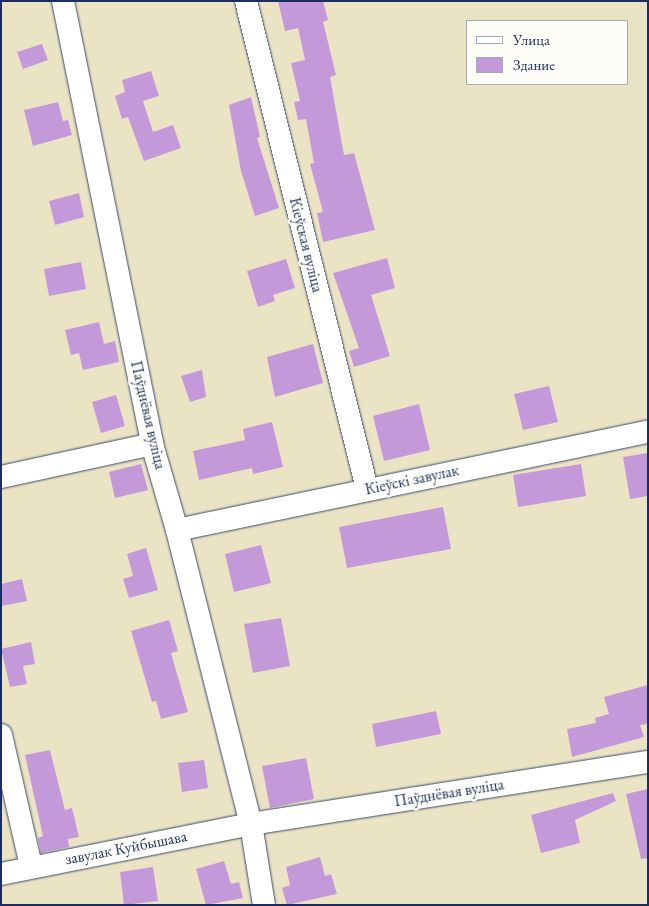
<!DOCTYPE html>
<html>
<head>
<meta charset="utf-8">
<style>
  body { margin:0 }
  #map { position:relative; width:649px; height:906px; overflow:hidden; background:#ebe4c4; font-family:"EB Garamond",serif }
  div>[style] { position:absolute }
  .building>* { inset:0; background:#c499da }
  .roads { filter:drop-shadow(0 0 1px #3a4a6d) drop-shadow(0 0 1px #3a4a6d) }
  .minor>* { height:22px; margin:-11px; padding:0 11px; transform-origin:11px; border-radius:11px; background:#fff }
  span { translate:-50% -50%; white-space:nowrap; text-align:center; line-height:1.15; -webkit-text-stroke:5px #fdfcf7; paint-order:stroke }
  .street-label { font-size:16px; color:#1b2f5e }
  .frame { position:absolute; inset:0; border:2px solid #1b2f5e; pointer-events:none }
  .legend { position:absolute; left:466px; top:20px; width:162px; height:65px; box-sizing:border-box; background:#fdfcf7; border:1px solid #a3aaba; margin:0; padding:6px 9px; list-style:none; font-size:15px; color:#1b2f5e }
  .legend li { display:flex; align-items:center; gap:10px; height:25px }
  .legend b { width:25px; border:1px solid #a3aaba }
</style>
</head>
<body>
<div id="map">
  <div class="building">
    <div style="clip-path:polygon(278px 1px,323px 1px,328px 20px,323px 22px,336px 75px,330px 77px,344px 155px,354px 153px,375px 230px,323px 242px,317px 213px,323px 212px,310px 164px,314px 163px,306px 119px,298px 120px,294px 102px,300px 101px,291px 63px,305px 60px,298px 28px,285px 31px)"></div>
    <div style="clip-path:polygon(42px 44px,48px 60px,23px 69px,17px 52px)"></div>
    <div style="clip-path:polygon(151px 71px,159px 96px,143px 101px,153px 132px,173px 125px,181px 148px,144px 161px,128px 117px,122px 119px,115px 96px,125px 92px,122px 80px)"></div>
    <div style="clip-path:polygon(251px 97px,260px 137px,257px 138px,279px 208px,255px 216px,241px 171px,229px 105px)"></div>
    <div style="clip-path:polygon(58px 102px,63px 121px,68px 120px,72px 135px,33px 146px,24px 110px)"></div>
    <div style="clip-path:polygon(79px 193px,84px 217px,55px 225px,49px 201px)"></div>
    <div style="clip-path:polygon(387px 258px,395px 288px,371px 295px,390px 356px,354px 367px,349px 351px,359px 348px,333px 273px)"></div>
    <div style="clip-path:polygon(286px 259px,295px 288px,273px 295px,275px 301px,258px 307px,247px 271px)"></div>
    <div style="clip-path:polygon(81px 262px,86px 289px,49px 296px,44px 269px)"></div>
    <div style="clip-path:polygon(99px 322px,104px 344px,115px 341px,119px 362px,83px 370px,79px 353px,71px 355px,65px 330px)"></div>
    <div style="clip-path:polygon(313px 344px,323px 383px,275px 397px,267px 357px)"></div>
    <div style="clip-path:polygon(202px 370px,206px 397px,190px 402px,181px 376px)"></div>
    <div style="clip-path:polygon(549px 386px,558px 422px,523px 430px,514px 394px)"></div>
    <div style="clip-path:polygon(116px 395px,125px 426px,101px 433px,92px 402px)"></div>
    <div style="clip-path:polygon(419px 404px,430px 450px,384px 461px,373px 416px)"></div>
    <div style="clip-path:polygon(272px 422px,283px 467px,253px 474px,252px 468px,199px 480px,193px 451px,245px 440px,243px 429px)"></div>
    <div style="clip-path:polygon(648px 453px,648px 496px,630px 499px,623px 457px)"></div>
    <div style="clip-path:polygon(141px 464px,148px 490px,115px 498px,109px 472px)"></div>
    <div style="clip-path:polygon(581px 464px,586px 496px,518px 507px,513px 475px)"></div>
    <div style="clip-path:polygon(443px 507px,451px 549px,347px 568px,339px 527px)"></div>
    <div style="clip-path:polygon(261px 545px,271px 583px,234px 592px,225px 554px)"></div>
    <div style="clip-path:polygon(146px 548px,158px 590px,129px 598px,123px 579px,133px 576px,127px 554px)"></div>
    <div style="clip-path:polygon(22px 579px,27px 601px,1px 606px,1px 584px)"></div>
    <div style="clip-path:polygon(281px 618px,290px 666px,253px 673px,244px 624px)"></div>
    <div style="clip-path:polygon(169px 620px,178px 651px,171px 653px,188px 712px,161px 719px,156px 701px,152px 702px,131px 631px)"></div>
    <div style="clip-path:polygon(31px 642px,35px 664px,23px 666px,27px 684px,10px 687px,1px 649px)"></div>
    <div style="clip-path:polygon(648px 685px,648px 724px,640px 725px,644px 737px,572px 757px,567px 729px,596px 723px,595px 718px,609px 714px,604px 697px)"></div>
    <div style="clip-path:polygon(436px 711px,441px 734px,376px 747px,372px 724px)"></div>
    <div style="clip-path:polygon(50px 750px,65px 810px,72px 808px,79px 837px,68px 839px,69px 847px,41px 853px,38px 838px,43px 836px,25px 755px)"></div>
    <div style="clip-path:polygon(306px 758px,314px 799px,270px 808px,262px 766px)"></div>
    <div style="clip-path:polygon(204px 760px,208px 788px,182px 792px,178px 763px)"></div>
    <div style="clip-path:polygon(648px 789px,648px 858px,641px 859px,626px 794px)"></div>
    <div style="clip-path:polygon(613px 793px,616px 801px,575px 820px,580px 843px,541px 853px,531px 815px)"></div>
    <div style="clip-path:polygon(320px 857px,325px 876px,331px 874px,337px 894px,287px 905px,282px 888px,290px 885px,286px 867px)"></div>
    <div style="clip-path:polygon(224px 861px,231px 884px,239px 882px,243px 898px,206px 905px,196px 869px)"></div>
    <div style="clip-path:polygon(153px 867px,158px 901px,124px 905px,120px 872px)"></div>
  </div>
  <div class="roads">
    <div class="minor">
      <div style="left:63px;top:1px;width:452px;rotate:78.6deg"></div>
      <div style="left:152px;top:444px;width:90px;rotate:73.8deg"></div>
      <div style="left:177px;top:530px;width:303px;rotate:75.9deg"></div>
      <div style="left:251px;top:824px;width:82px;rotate:80.9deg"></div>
      <div style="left:246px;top:1px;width:503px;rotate:76.07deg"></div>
      <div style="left:1px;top:477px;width:155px;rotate:-12.3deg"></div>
      <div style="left:177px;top:530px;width:481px;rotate:-11.8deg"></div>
      <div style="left:1px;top:735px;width:134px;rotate:77.1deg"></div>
      <div style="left:1px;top:874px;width:255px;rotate:-11.3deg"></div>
      <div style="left:251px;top:824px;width:402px;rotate:-8.9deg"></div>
    </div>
  </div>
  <div class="street-label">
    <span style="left:306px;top:245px;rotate:76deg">Кіеўская вуліца</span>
    <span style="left:148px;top:415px;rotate:77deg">Паўднёвая вуліца</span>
    <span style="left:412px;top:480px;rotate:-12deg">Кіеўскі завулак</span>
    <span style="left:449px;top:793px;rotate:-9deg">Паўднёвая вуліца</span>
    <span style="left:126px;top:848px;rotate:-11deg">завулак Куйбышава</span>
  </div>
  <div class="frame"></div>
  <ul class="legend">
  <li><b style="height:6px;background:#fff"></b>Улица</li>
  <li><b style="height:14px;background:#c499da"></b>Здание</li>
  </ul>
</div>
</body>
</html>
